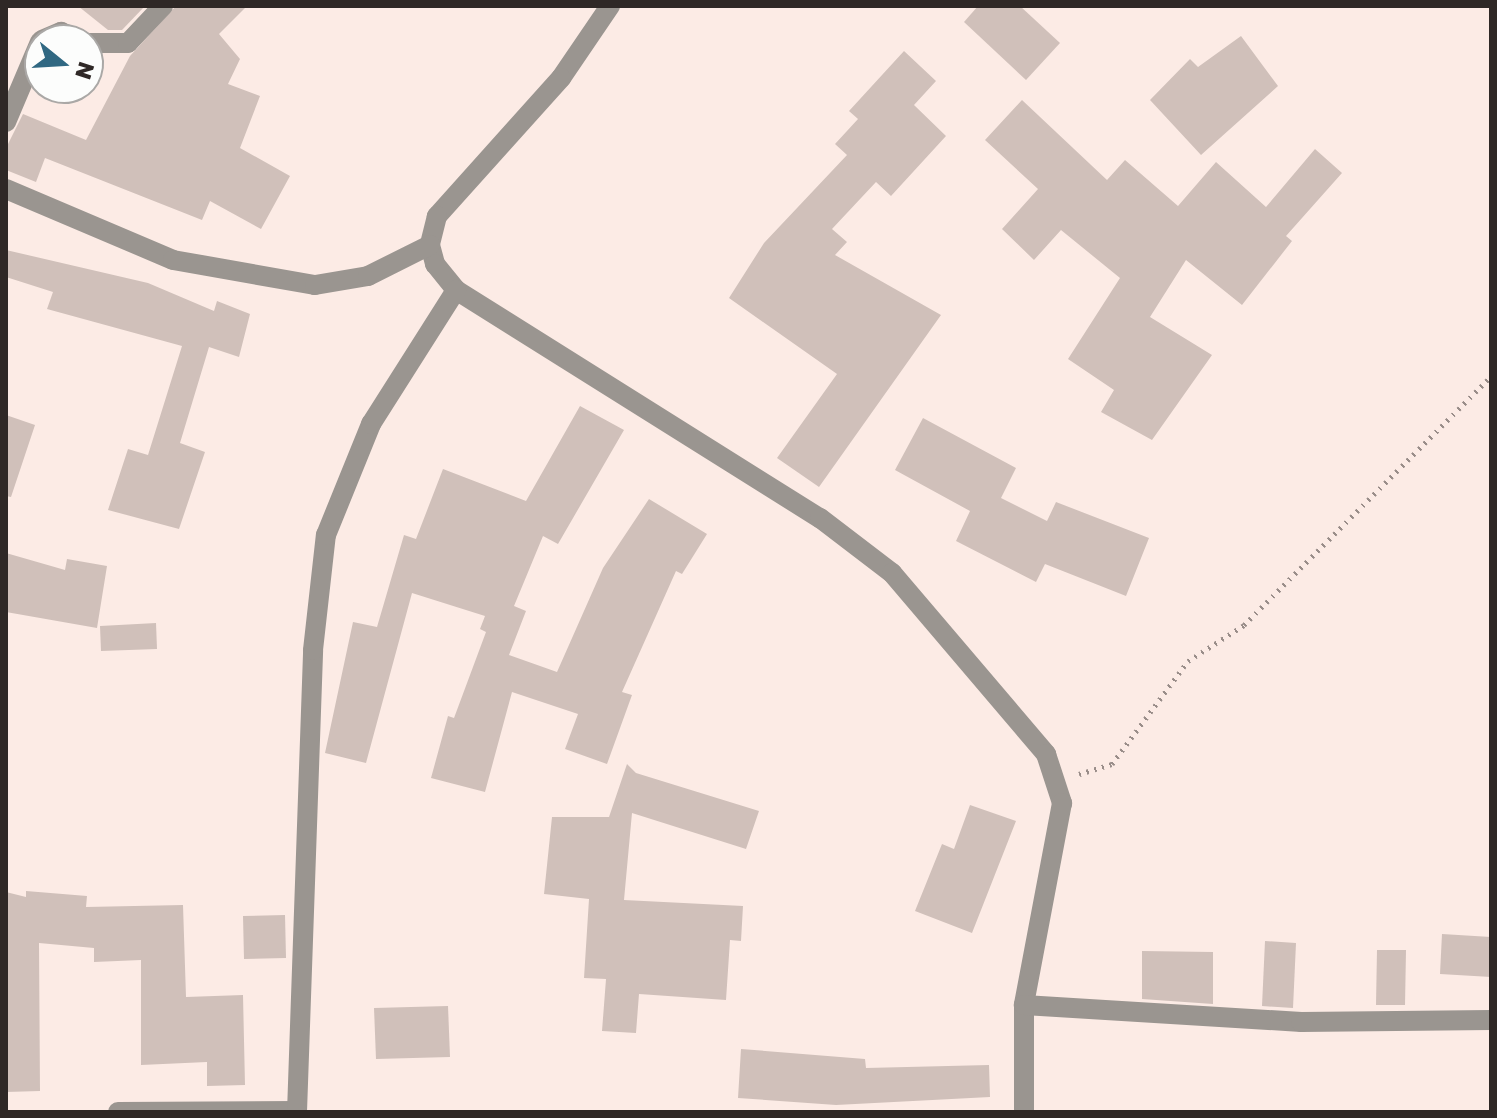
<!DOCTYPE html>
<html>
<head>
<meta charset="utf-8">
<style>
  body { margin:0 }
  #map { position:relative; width:1497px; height:1118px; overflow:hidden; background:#fcebe5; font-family:"Golos Text",sans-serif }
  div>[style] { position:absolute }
  .building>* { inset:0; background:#d0c0ba }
  .path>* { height:5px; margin-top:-2.5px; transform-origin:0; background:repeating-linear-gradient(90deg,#998d89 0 2px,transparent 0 8px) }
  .minor>* { height:20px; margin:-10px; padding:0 10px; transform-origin:10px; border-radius:10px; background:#9a9590 }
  span { translate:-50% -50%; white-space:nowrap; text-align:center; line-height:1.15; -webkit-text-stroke:7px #fcfdfc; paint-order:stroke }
  .frame { position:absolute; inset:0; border:8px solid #2f2826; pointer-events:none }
  .north { position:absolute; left:24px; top:24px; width:80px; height:80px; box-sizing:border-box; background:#fcfdfc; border:2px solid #aaa8a6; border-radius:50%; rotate:108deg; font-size:22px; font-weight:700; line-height:32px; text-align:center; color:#2f2826 }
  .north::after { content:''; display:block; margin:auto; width:28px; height:36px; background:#306882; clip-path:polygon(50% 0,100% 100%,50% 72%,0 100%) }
</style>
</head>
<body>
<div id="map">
  <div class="building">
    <div style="clip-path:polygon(78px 6px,145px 6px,122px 30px,108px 30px)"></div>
    <div style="clip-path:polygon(176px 6px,247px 6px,219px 34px,240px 59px,228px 84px,260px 96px,240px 148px,290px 176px,261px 229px,210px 201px,202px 220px,45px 158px,36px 182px,6px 170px,6px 148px,23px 114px,86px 140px,130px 56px)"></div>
    <div style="clip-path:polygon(978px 6px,1020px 6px,1060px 43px,1026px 80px,964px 22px)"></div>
    <div style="clip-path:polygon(1241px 36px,1278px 86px,1201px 155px,1150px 100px,1190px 59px,1198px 67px)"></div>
    <div style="clip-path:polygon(904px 51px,936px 81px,914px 105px,946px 136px,891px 196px,876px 182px,832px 229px,847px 242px,835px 255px,941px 315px,819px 487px,777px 458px,837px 374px,729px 298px,764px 243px,847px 155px,835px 144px,858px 119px,849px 111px)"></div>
    <div style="clip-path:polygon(1022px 100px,1107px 180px,1125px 160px,1178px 206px,1216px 162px,1266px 207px,1315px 149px,1342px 173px,1286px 236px,1292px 241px,1242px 305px,1186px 260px,1150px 317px,1212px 355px,1152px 440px,1101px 412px,1114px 390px,1068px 359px,1120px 278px,1061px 230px,1034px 260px,1002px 229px,1038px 189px,985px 140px)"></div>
    <div style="clip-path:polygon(6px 250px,148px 283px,214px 311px,217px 301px,250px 314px,239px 357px,209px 347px,180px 443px,205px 452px,179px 529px,108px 510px,128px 449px,148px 455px,182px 346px,47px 309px,53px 292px,6px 277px)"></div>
    <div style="clip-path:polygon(580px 406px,624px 430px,558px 544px,543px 536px,514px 606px,526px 611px,509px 655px,557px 672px,603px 568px,649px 499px,707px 534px,682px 574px,676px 571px,622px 692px,632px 695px,607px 764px,565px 749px,578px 714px,512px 692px,485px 792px,431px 778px,448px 716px,454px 718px,486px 632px,480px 629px,485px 616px,412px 593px,366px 763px,325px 753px,353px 622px,377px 627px,404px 535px,416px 539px,443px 469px,526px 501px)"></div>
    <div style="clip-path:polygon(6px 415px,35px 425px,11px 497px,6px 496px)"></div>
    <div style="clip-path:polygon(923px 418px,1016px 468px,1001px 498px,1047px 521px,1056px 502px,1149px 538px,1126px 596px,1045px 564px,1036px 582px,956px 541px,970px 511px,895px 470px)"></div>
    <div style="clip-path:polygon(6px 553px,65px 570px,67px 559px,107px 566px,97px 628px,6px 612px)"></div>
    <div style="clip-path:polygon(156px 623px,157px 649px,101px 651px,100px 626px)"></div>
    <div style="clip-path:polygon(627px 764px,636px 773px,759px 811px,746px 849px,632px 813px,624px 900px,743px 906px,741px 941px,730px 940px,726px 1000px,639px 994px,636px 1033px,602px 1031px,606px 979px,584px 978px,589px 899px,544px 894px,552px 817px,609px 817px)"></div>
    <div style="clip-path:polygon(970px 805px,1016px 821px,972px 933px,915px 911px,942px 844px,954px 849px)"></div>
    <div style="clip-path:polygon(26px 891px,87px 896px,86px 907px,183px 905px,186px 997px,243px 995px,245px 1085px,207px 1086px,207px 1062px,141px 1065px,141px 960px,94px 962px,94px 948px,39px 943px,40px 1091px,6px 1092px,6px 892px,26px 897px)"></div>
    <div style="clip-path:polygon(285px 915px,286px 958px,244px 959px,243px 916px)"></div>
    <div style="clip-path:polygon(1442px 934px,1491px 937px,1491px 977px,1440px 974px)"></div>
    <div style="clip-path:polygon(1265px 941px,1296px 943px,1293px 1008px,1262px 1006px)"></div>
    <div style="clip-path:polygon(1377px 950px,1406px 950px,1405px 1005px,1376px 1005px)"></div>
    <div style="clip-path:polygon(1142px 951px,1213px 952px,1213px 1004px,1142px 999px)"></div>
    <div style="clip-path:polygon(448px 1006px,450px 1057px,376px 1059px,374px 1008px)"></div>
    <div style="clip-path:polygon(741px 1049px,865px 1059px,866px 1068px,989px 1065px,990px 1097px,836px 1105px,738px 1098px)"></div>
  </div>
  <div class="path">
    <div style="left:1079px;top:774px;width:34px;rotate:-17deg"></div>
    <div style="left:1112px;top:764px;width:128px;rotate:-53.6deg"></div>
    <div style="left:1188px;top:661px;width:67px;rotate:-32.7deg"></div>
    <div style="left:1244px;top:625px;width:351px;rotate:-45.2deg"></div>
  </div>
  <div class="minor">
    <div style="left:610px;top:6px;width:87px;rotate:124.2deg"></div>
    <div style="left:561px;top:78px;width:186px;rotate:131.9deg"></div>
    <div style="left:437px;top:216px;width:30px;rotate:104deg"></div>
    <div style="left:430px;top:245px;width:20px;rotate:75deg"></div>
    <div style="left:435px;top:264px;width:33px;rotate:51deg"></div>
    <div style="left:456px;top:290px;width:430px;rotate:32.1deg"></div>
    <div style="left:820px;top:518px;width:91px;rotate:37.4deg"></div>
    <div style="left:892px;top:573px;width:238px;rotate:49.6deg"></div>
    <div style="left:1046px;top:754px;width:52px;rotate:71.9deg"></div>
    <div style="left:1062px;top:803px;width:206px;rotate:100.7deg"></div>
    <div style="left:1024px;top:1005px;width:107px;rotate:90deg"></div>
    <div style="left:42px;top:40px;width:21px;rotate:-23deg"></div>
    <div style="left:61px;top:32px;width:22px;rotate:22deg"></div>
    <div style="left:88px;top:43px;width:40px"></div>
    <div style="left:128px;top:43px;width:51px;rotate:-46.6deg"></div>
    <div style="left:6px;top:122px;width:87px;rotate:-67deg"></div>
    <div style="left:6px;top:189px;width:181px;rotate:23deg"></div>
    <div style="left:173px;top:260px;width:144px;rotate:10deg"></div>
    <div style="left:315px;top:285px;width:54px;rotate:-9.6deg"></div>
    <div style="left:368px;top:276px;width:69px;rotate:-26.6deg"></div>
    <div style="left:1024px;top:1005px;width:278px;rotate:3.5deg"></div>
    <div style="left:1301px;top:1022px;width:190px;rotate:-0.6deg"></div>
    <div style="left:118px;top:1112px;width:179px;rotate:-0.3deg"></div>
    <div style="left:297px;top:1112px;width:462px;rotate:-88deg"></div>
    <div style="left:313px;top:650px;width:116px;rotate:-83.6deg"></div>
    <div style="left:326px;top:535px;width:120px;rotate:-67.9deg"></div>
    <div style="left:371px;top:424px;width:159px;rotate:-57.6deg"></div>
  </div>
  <div class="frame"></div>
  <div class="north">N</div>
</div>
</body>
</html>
